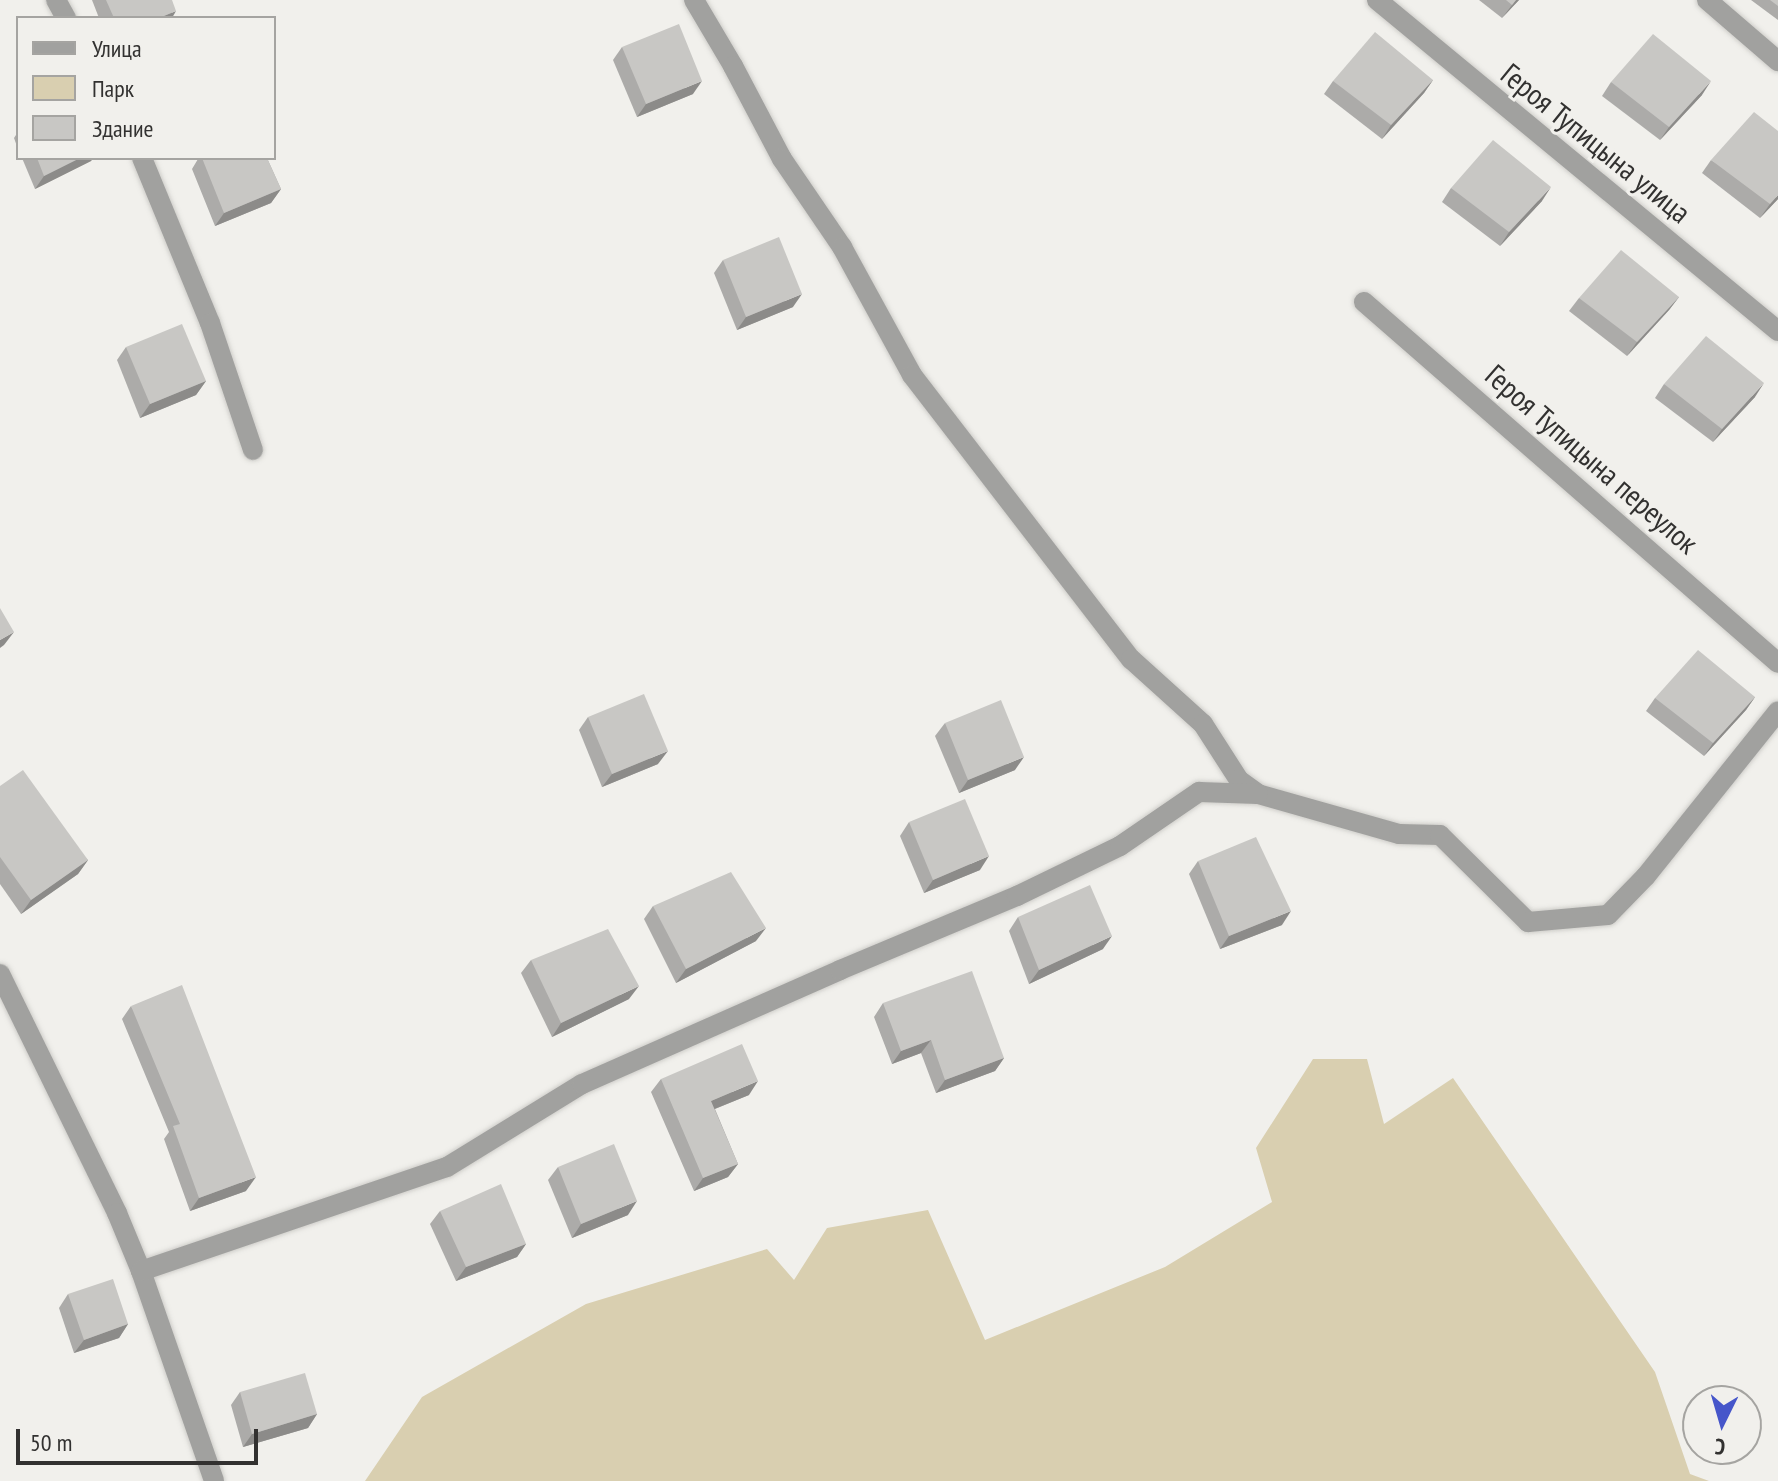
<!DOCTYPE html>
<html>
<head>
<meta charset="utf-8">
<style>
  body { margin:0 }
  #map { position:relative; width:1778px; height:1481px; overflow:hidden; background:#f1f0ec; font-family:"PT Sans Narrow",sans-serif }
  div>[style] { position:absolute }
  .green>* { inset:0; background:#d9cfb0 }
  .roads { filter:drop-shadow(0 0 2px #cfceca) drop-shadow(0 0 2px #cfceca) }
  .street>* { height:20px; margin:-10px; padding:0 10px; transform-origin:10px; border-radius:10px; background:#a1a19f }
  .wall>* { inset:0; background:#acaba9 }
  .shaded-wall>* { inset:0; background:#8c8b89 }
  .building>* { inset:0; background:#c8c7c4 }
  span { translate:-50% -50%; white-space:nowrap; text-align:center; line-height:1.15; -webkit-text-stroke:6px #f1f0ec; paint-order:stroke }
  .street-label { font-size:30px; color:#323130 }
  .legend { position:absolute; left:16px; top:16px; width:260px; height:144px; box-sizing:border-box; background:#f1f0ec; border:2px solid #a5a4a1; margin:0; padding:10px 14px; list-style:none; font-size:24px; color:#323130 }
  .legend li { display:flex; align-items:center; gap:16px; height:40px }
  .legend b { width:40px; border:2px solid #a5a4a1 }
  .north { position:absolute; left:1682px; top:1385px; width:80px; height:80px; box-sizing:border-box; background:#f1f0ec; border:2px solid #a5a4a1; border-radius:50%; rotate:185deg; font-size:22px; font-weight:700; line-height:32px; text-align:center; color:#323130 }
  .north::after { content:''; display:block; margin:auto; width:28px; height:36px; background:#4656ca; clip-path:polygon(50% 0,100% 100%,50% 72%,0 100%) }
  .scale { position:absolute; left:16px; top:1429px; width:242px; height:36px; box-sizing:border-box; border:4px solid #323130; border-top:0; padding-left:10px; font-size:24px; line-height:28px; white-space:nowrap; color:#323130; -webkit-text-stroke:6px #f1f0ec; paint-order:stroke }
</style>
</head>
<body>
<div id="map">
  <div class="green">
    <div style="clip-path:polygon(1313px 1059px,1367px 1059px,1384px 1124px,1453px 1078px,1655px 1372px,1690px 1474px,1709px 1481px,365px 1481px,422px 1397px,586px 1304px,767px 1249px,794px 1280px,827px 1228px,928px 1210px,985px 1340px,1165px 1267px,1272px 1202px,1256px 1148px)"></div>
  </div>
  <div class="roads">
    <div class="street">
      <div style="left:56px;top:0;width:21px;rotate:61deg"></div>
      <div style="left:694px;top:0;width:77px;rotate:59.4deg"></div>
      <div style="left:733px;top:66px;width:105px;rotate:62.2deg"></div>
      <div style="left:782px;top:159px;width:107px;rotate:55.7deg"></div>
      <div style="left:842px;top:247px;width:146px;rotate:61.3deg"></div>
      <div style="left:912px;top:375px;width:359px;rotate:52.4deg"></div>
      <div style="left:1131px;top:659px;width:97px;rotate:42.1deg"></div>
      <div style="left:1203px;top:724px;width:67px;rotate:57.3deg"></div>
      <div style="left:1239px;top:780px;width:24px;rotate:36deg"></div>
      <div style="left:1258px;top:794px;width:147px;rotate:15.8deg"></div>
      <div style="left:1399px;top:834px;width:41px;rotate:1.4deg"></div>
      <div style="left:1440px;top:835px;width:124px;rotate:44.7deg"></div>
      <div style="left:1528px;top:922px;width:80px;rotate:-5deg"></div>
      <div style="left:1608px;top:915px;width:54px;rotate:-45.7deg"></div>
      <div style="left:1646px;top:876px;width:211px;rotate:-51.3deg"></div>
      <div style="left:1377px;top:0;width:520px;rotate:39.54deg"></div>
      <div style="left:1707px;top:0;width:94px;rotate:40.7deg"></div>
      <div style="left:142px;top:158px;width:178px;rotate:67.6deg"></div>
      <div style="left:210px;top:323px;width:134px;rotate:71.3deg"></div>
      <div style="left:1364px;top:302px;width:549px;rotate:41.09deg"></div>
      <div style="left:0;top:974px;width:266px;rotate:63.9deg"></div>
      <div style="left:117px;top:1213px;width:63px;rotate:67.5deg"></div>
      <div style="left:141px;top:1271px;width:222px;rotate:70.8deg"></div>
      <div style="left:141px;top:1271px;width:323px;rotate:-18.8deg"></div>
      <div style="left:447px;top:1167px;width:158px;rotate:-31.6deg"></div>
      <div style="left:582px;top:1084px;width:282px;rotate:-23.8deg"></div>
      <div style="left:840px;top:970px;width:192px;rotate:-22.7deg"></div>
      <div style="left:1017px;top:896px;width:114px;rotate:-25.9deg"></div>
      <div style="left:1120px;top:846px;width:96px;rotate:-34.4deg"></div>
      <div style="left:1199px;top:792px;width:59px;rotate:1.9deg"></div>
    </div>
  </div>
  <div class="wall">
    <div style="clip-path:polygon(92px 0,172px 0,172px 18px,99px 18px)"></div>
    <div style="clip-path:polygon(1479px 0,1519px 0,1502px 18px)"></div>
    <div style="clip-path:polygon(1751px 0,1778px 0,1778px 20px)"></div>
    <div style="clip-path:polygon(622px 47px,693px 94px,637px 117px,613px 60px)"></div>
    <div style="clip-path:polygon(1433px 80px,1424px 93px,1382px 139px,1324px 94px,1333px 81px)"></div>
    <div style="clip-path:polygon(1611px 82px,1702px 95px,1660px 140px,1602px 96px)"></div>
    <div style="clip-path:polygon(18px 132px,18px 149px,14px 138px)"></div>
    <div style="clip-path:polygon(22px 158px,93px 158px,91px 161px,35px 189px)"></div>
    <div style="clip-path:polygon(197px 158px,267px 158px,281px 189px,271px 203px,215px 226px,192px 169px,198px 159px)"></div>
    <div style="clip-path:polygon(1711px 160px,1778px 199px,1760px 218px,1702px 173px)"></div>
    <div style="clip-path:polygon(1451px 188px,1542px 201px,1500px 246px,1442px 202px)"></div>
    <div style="clip-path:polygon(723px 260px,793px 307px,737px 330px,714px 273px)"></div>
    <div style="clip-path:polygon(1679px 297px,1669px 310px,1627px 356px,1569px 311px,1579px 298px)"></div>
    <div style="clip-path:polygon(126px 347px,206px 381px,196px 395px,140px 418px,117px 360px)"></div>
    <div style="clip-path:polygon(1664px 384px,1755px 397px,1713px 442px,1655px 398px)"></div>
    <div style="clip-path:polygon(1755px 697px,1746px 710px,1704px 756px,1646px 711px,1655px 698px)"></div>
    <div style="clip-path:polygon(588px 717px,658px 764px,602px 787px,579px 730px)"></div>
    <div style="clip-path:polygon(945px 723px,1015px 770px,959px 793px,935px 736px)"></div>
    <div style="clip-path:polygon(0 786px,88px 860px,78px 874px,21px 914px,0 884px)"></div>
    <div style="clip-path:polygon(909px 822px,980px 870px,924px 893px,900px 836px)"></div>
    <div style="clip-path:polygon(1198px 861px,1282px 925px,1220px 949px,1189px 874px)"></div>
    <div style="clip-path:polygon(653px 906px,756px 941px,676px 983px,644px 919px)"></div>
    <div style="clip-path:polygon(1018px 917px,1103px 949px,1029px 984px,1009px 931px)"></div>
    <div style="clip-path:polygon(531px 960px,629px 999px,552px 1037px,521px 973px)"></div>
    <div style="clip-path:polygon(883px 1003px,1004px 1058px,995px 1071px,936px 1093px,921px 1053px,892px 1064px,874px 1017px)"></div>
    <div style="clip-path:polygon(131px 1006px,246px 1191px,190px 1211px,164px 1139px,169px 1132px,122px 1019px)"></div>
    <div style="clip-path:polygon(661px 1079px,749px 1095px,715px 1109px,738px 1164px,728px 1177px,694px 1191px,651px 1092px)"></div>
    <div style="clip-path:polygon(558px 1167px,628px 1215px,572px 1238px,548px 1180px)"></div>
    <div style="clip-path:polygon(440px 1211px,526px 1244px,517px 1257px,456px 1281px,430px 1224px)"></div>
    <div style="clip-path:polygon(68px 1294px,128px 1324px,119px 1338px,74px 1353px,59px 1308px)"></div>
    <div style="clip-path:polygon(240px 1392px,317px 1414px,308px 1428px,243px 1447px,231px 1405px)"></div>
  </div>
  <div class="shaded-wall">
    <div style="clip-path:polygon(1516px 0,1519px 0,1502px 18px,1512px 5px)"></div>
    <div style="clip-path:polygon(176px 11px,172px 18px,159px 18px)"></div>
    <div style="clip-path:polygon(1433px 80px,1424px 93px,1382px 139px,1391px 125px)"></div>
    <div style="clip-path:polygon(702px 81px,693px 94px,637px 117px,646px 104px)"></div>
    <div style="clip-path:polygon(1711px 81px,1702px 95px,1660px 140px,1669px 127px)"></div>
    <div style="clip-path:polygon(80px 158px,93px 158px,91px 161px,35px 189px,44px 176px)"></div>
    <div style="clip-path:polygon(1551px 187px,1542px 201px,1500px 246px,1509px 232px)"></div>
    <div style="clip-path:polygon(281px 189px,271px 203px,215px 226px,224px 213px)"></div>
    <div style="clip-path:polygon(1778px 195px,1778px 199px,1760px 218px,1770px 204px)"></div>
    <div style="clip-path:polygon(802px 294px,793px 307px,737px 330px,746px 317px)"></div>
    <div style="clip-path:polygon(1679px 297px,1669px 310px,1627px 356px,1637px 342px)"></div>
    <div style="clip-path:polygon(206px 381px,196px 395px,140px 418px,150px 404px)"></div>
    <div style="clip-path:polygon(1764px 383px,1755px 397px,1713px 442px,1722px 429px)"></div>
    <div style="clip-path:polygon(14px 632px,4px 645px,0 648px,0 640px)"></div>
    <div style="clip-path:polygon(1755px 697px,1746px 710px,1704px 756px,1713px 743px)"></div>
    <div style="clip-path:polygon(668px 751px,658px 764px,602px 787px,612px 774px)"></div>
    <div style="clip-path:polygon(1024px 757px,1015px 770px,959px 793px,968px 780px)"></div>
    <div style="clip-path:polygon(989px 856px,980px 870px,924px 893px,933px 880px)"></div>
    <div style="clip-path:polygon(88px 860px,78px 874px,21px 914px,31px 900px)"></div>
    <div style="clip-path:polygon(1291px 911px,1282px 925px,1220px 949px,1229px 936px)"></div>
    <div style="clip-path:polygon(766px 928px,756px 941px,676px 983px,686px 969px)"></div>
    <div style="clip-path:polygon(1112px 936px,1103px 949px,1029px 984px,1039px 970px)"></div>
    <div style="clip-path:polygon(639px 986px,629px 999px,552px 1037px,561px 1023px)"></div>
    <div style="clip-path:polygon(931px 1040px,921px 1053px,892px 1064px,901px 1051px)"></div>
    <div style="clip-path:polygon(1004px 1058px,995px 1071px,936px 1093px,945px 1080px)"></div>
    <div style="clip-path:polygon(758px 1081px,749px 1095px,702px 1114px,711px 1101px)"></div>
    <div style="clip-path:polygon(738px 1164px,728px 1177px,694px 1191px,703px 1178px)"></div>
    <div style="clip-path:polygon(256px 1177px,246px 1191px,190px 1211px,199px 1198px)"></div>
    <div style="clip-path:polygon(637px 1201px,628px 1215px,572px 1238px,581px 1224px)"></div>
    <div style="clip-path:polygon(526px 1244px,517px 1257px,456px 1281px,466px 1267px)"></div>
    <div style="clip-path:polygon(128px 1324px,119px 1338px,74px 1353px,84px 1340px)"></div>
    <div style="clip-path:polygon(317px 1414px,308px 1428px,243px 1447px,252px 1434px)"></div>
  </div>
  <div class="building">
    <div style="clip-path:polygon(106px 0,172px 0,176px 11px,159px 18px,114px 18px)"></div>
    <div style="clip-path:polygon(1506px 0,1516px 0,1512px 5px)"></div>
    <div style="clip-path:polygon(1770px 0,1778px 0,1778px 6px)"></div>
    <div style="clip-path:polygon(679px 24px,702px 81px,646px 104px,622px 47px)"></div>
    <div style="clip-path:polygon(1375px 32px,1433px 80px,1391px 125px,1333px 81px)"></div>
    <div style="clip-path:polygon(1653px 34px,1711px 81px,1669px 127px,1611px 82px)"></div>
    <div style="clip-path:polygon(1754px 112px,1778px 131px,1778px 195px,1770px 204px,1711px 160px)"></div>
    <div style="clip-path:polygon(1493px 140px,1551px 187px,1509px 232px,1451px 188px)"></div>
    <div style="clip-path:polygon(37px 158px,80px 158px,44px 176px)"></div>
    <div style="clip-path:polygon(202px 158px,267px 158px,281px 189px,224px 213px)"></div>
    <div style="clip-path:polygon(779px 237px,802px 294px,746px 317px,723px 260px)"></div>
    <div style="clip-path:polygon(1621px 250px,1679px 297px,1637px 342px,1579px 298px)"></div>
    <div style="clip-path:polygon(182px 324px,206px 381px,150px 404px,126px 347px)"></div>
    <div style="clip-path:polygon(1706px 336px,1764px 383px,1722px 429px,1664px 384px)"></div>
    <div style="clip-path:polygon(0 608px,14px 632px,0 640px)"></div>
    <div style="clip-path:polygon(1698px 650px,1755px 697px,1713px 743px,1655px 698px)"></div>
    <div style="clip-path:polygon(644px 694px,668px 751px,612px 774px,588px 717px)"></div>
    <div style="clip-path:polygon(1001px 700px,1024px 757px,968px 780px,945px 723px)"></div>
    <div style="clip-path:polygon(23px 770px,88px 860px,31px 900px,0 857px,0 786px)"></div>
    <div style="clip-path:polygon(965px 799px,989px 856px,933px 880px,909px 822px)"></div>
    <div style="clip-path:polygon(1256px 837px,1291px 911px,1229px 936px,1198px 861px)"></div>
    <div style="clip-path:polygon(731px 872px,766px 928px,686px 969px,653px 906px)"></div>
    <div style="clip-path:polygon(1090px 885px,1112px 936px,1039px 970px,1018px 917px)"></div>
    <div style="clip-path:polygon(608px 929px,639px 986px,561px 1023px,531px 960px)"></div>
    <div style="clip-path:polygon(972px 971px,1004px 1058px,945px 1080px,931px 1040px,901px 1051px,883px 1003px)"></div>
    <div style="clip-path:polygon(182px 985px,256px 1177px,199px 1198px,173px 1126px,180px 1124px,131px 1006px)"></div>
    <div style="clip-path:polygon(742px 1044px,758px 1081px,711px 1101px,738px 1164px,703px 1178px,661px 1079px)"></div>
    <div style="clip-path:polygon(614px 1144px,637px 1201px,581px 1224px,558px 1167px)"></div>
    <div style="clip-path:polygon(501px 1184px,526px 1244px,466px 1267px,440px 1211px)"></div>
    <div style="clip-path:polygon(113px 1279px,128px 1324px,84px 1340px,68px 1294px)"></div>
    <div style="clip-path:polygon(305px 1373px,317px 1414px,252px 1434px,240px 1392px)"></div>
  </div>
  <div class="street-label">
    <span style="left:1596px;top:143px;rotate:39deg">Героя Тупицына улица</span>
    <span style="left:1592px;top:459px;rotate:41deg">Героя Тупицына переулок</span>
  </div>
  <ul class="legend">
  <li><b style="height:10px;background:#a1a19f"></b>Улица</li>
  <li><b style="height:22px;background:#d9cfb0"></b>Парк</li>
  <li><b style="height:22px;background:#c8c7c4"></b>Здание</li>
  </ul>
  <div class="north">С</div>
  <div class="scale">50 m</div>
</div>
</body>
</html>
